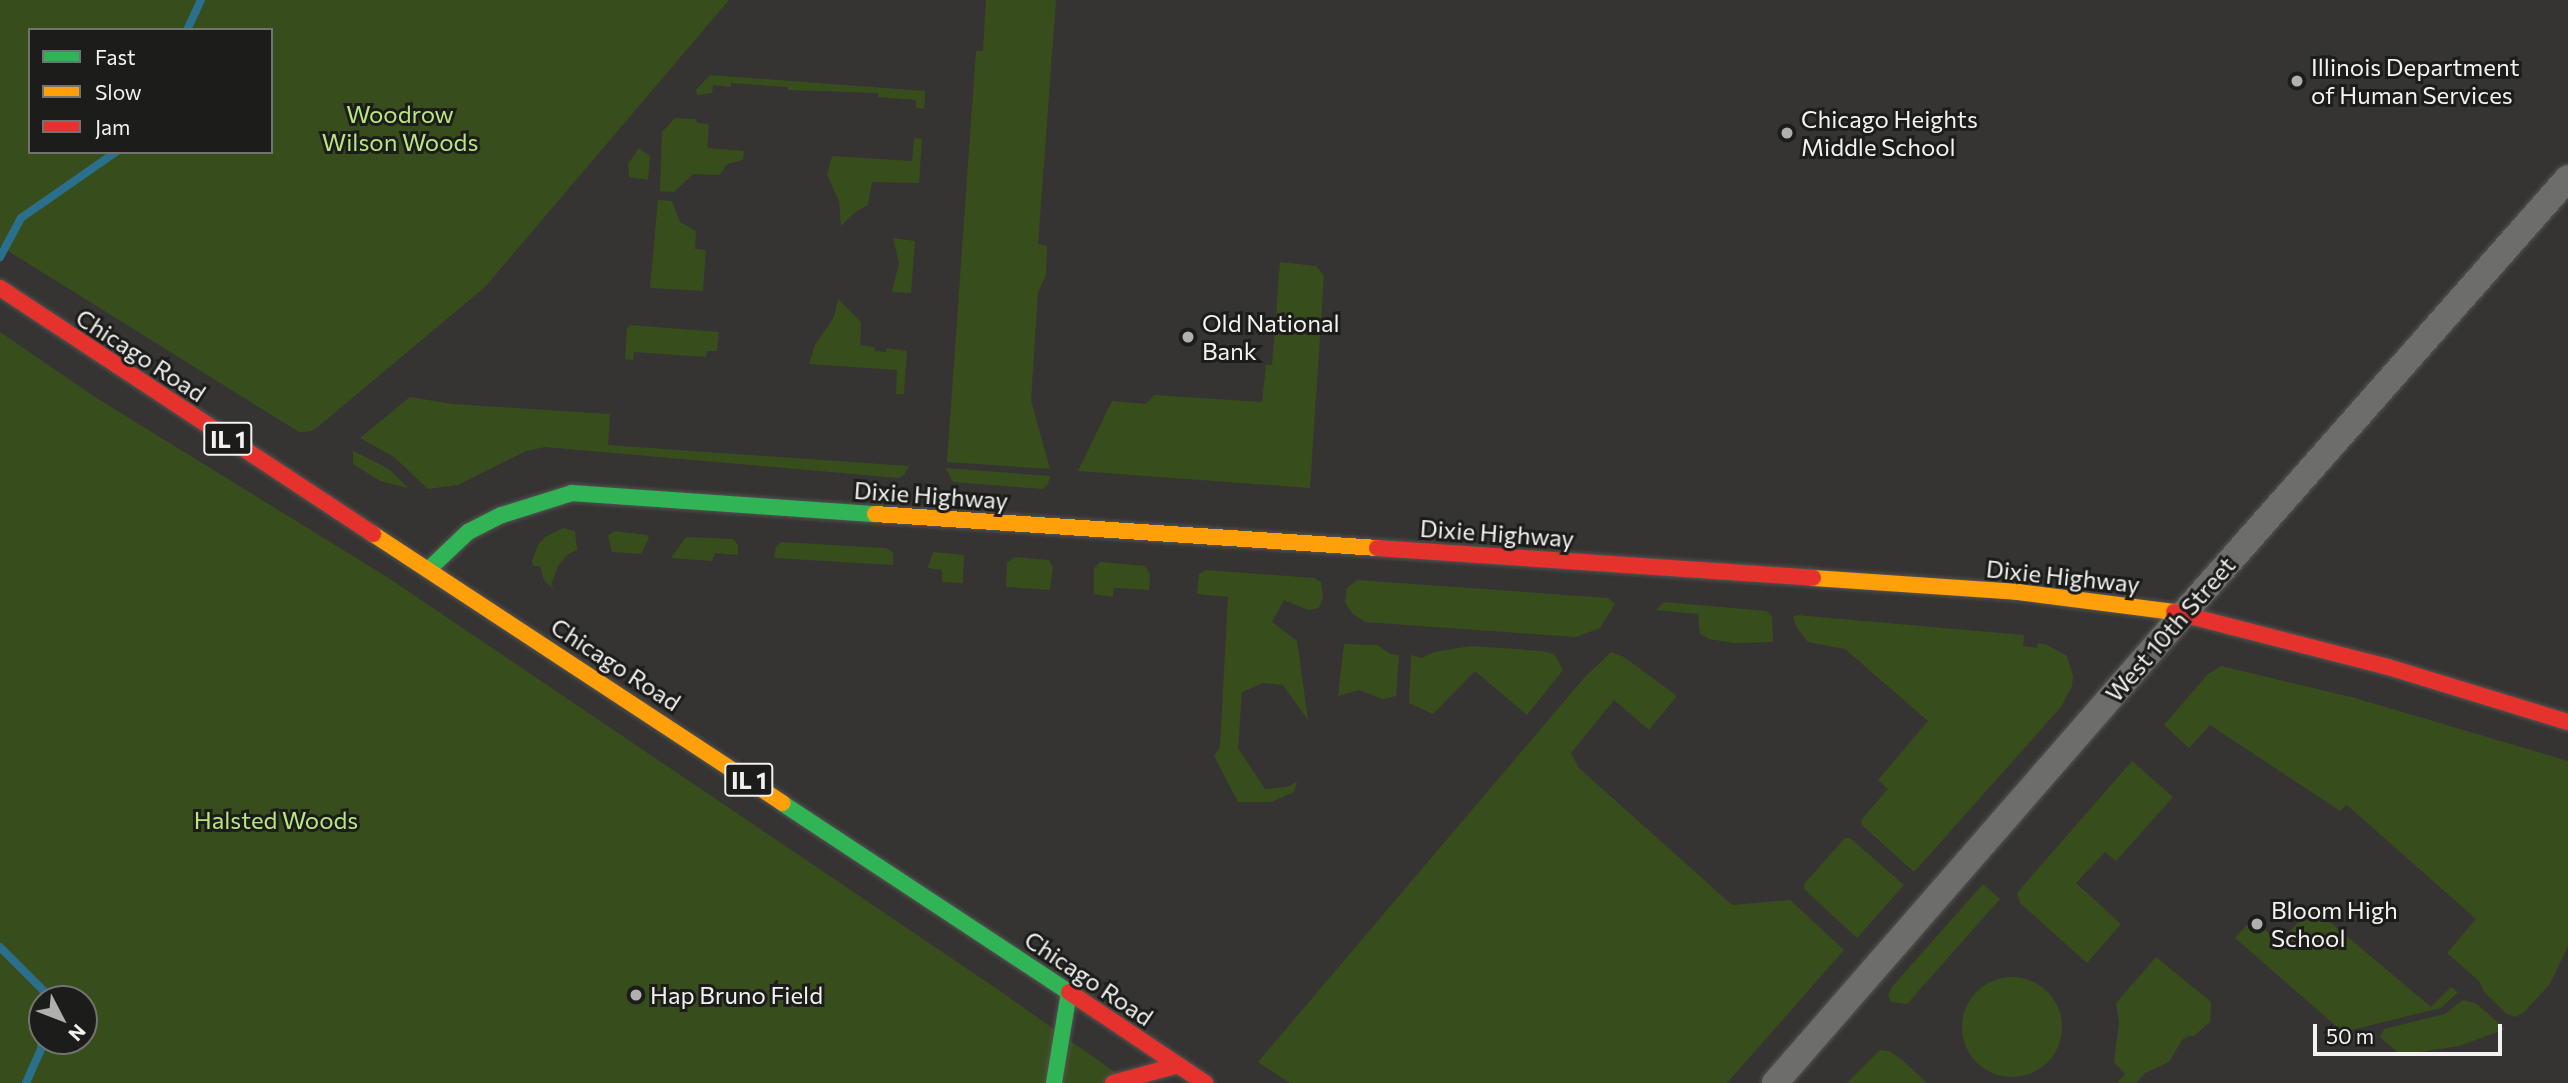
<!DOCTYPE html>
<html>
<head>
<meta charset="utf-8">
<style>
  body { margin:0 }
  #map { position:relative; width:2568px; height:1083px; overflow:hidden; background:#353432; font-family:Commissioner,sans-serif }
  div>[style] { position:absolute }
  .green>* { inset:0; background:#384d1c }
  .round { border-radius:50% }
  .stream>* { height:8px; margin:-4px; padding:0 4px; transform-origin:4px; border-radius:4px; background:#2a708d }
  .roads { filter:drop-shadow(0 0 2px #545352) drop-shadow(0 0 2px #545352) }
  .street>* { height:26px; margin:-13px; padding:0 13px; transform-origin:13px; border-radius:13px; background:#6d6d6c }
  .fast>* { height:16px; margin:-8px; padding:0 8px; transform-origin:8px; border-radius:8px; background:#30b455 }
  .slow>* { height:16px; margin:-8px; padding:0 8px; transform-origin:8px; border-radius:8px; background:#ff9f0a }
  .jam>* { height:16px; margin:-8px; padding:0 8px; transform-origin:8px; border-radius:8px; background:#e5322d }
  .dots>* { width:19px; height:19px; translate:-50% -50%; box-sizing:border-box; border:4px solid #1c1c1a; border-radius:50% }
  span { translate:-50% -50%; white-space:nowrap; text-align:center; line-height:1.15; -webkit-text-stroke:6px #1c1c1a; paint-order:stroke }
  .shield-label span { padding:2px 5px; background:#1c1c1a; border:2px solid; border-radius:5px; -webkit-text-stroke-width:0 }
  .shield-label { font-size:23px; color:#f3f2f0; font-weight:700 }
  .poi-label { font-size:24px; color:#f3f2f0 }
  .left { translate:0 -50%; text-align:left }
  .park-label { font-size:24px; color:#b8e77f }
  .street-label { font-size:24px; color:#f3f2f0 }
  .legend { position:absolute; left:28px; top:28px; width:245px; height:126px; box-sizing:border-box; background:#1c1c1a; border:2px solid #727270; margin:0; padding:9px 12px; list-style:none; font-size:21px; color:#f3f2f0 }
  .legend li { display:flex; align-items:center; gap:14px; height:35px }
  .legend b { width:35px; border:2px solid #727270 }
  .north { position:absolute; left:28px; top:985px; width:70px; height:70px; box-sizing:border-box; background:#1c1c1a; border:2px solid #727270; border-radius:50%; rotate:132deg; font-size:19px; font-weight:700; line-height:28px; text-align:center; color:#f3f2f0 }
  .north::after { content:''; display:block; margin:auto; width:24px; height:32px; background:#b0b0ae; clip-path:polygon(50% 0,100% 100%,50% 72%,0 100%) }
  .scale { position:absolute; left:2313px; top:1024px; width:189px; height:32px; box-sizing:border-box; border:4px solid #f3f2f0; border-top:0; padding-left:9px; font-size:21px; line-height:24px; white-space:nowrap; color:#f3f2f0; -webkit-text-stroke:5px #1c1c1a; paint-order:stroke }
</style>
</head>
<body>
<div id="map">
  <div class="green">
    <div style="clip-path:polygon(evenodd,0 0,729px 0,485px 287px,314px 430px,305px 432px,299px 432px,0 246px,0 0,30px 30px,271px 30px,271px 152px,30px 152px,30px 30px)"></div>
    <div style="clip-path:polygon(986px 0,1056px 0,1038px 244px,1047px 246px,1046px 275px,1038px 292px,1031px 400px,1050px 469px,947px 462px,976px 51px,983px 51px)"></div>
    <div style="clip-path:polygon(710px 75px,925px 91px,924px 109px,916px 108px,916px 100px,878px 97px,878px 93px,788px 90px,788px 87px,731px 83px,731px 87px,713px 85px,712px 93px,697px 95px,696px 90px)"></div>
    <div style="clip-path:polygon(675px 118px,696px 119px,697px 123px,709px 124px,707px 148px,744px 151px,743px 160px,727px 164px,720px 175px,693px 174px,674px 192px,660px 191px,662px 132px)"></div>
    <div style="clip-path:polygon(914px 138px,922px 139px,919px 183px,872px 182px,868px 205px,855px 212px,841px 226px,839px 201px,827px 175px,832px 156px,912px 161px)"></div>
    <div style="clip-path:polygon(639px 148px,650px 156px,648px 180px,629px 177px,628px 164px)"></div>
    <div style="clip-path:polygon(658px 200px,672px 201px,680px 222px,696px 231px,695px 249px,706px 250px,703px 291px,650px 288px)"></div>
    <div style="clip-path:polygon(893px 238px,915px 241px,911px 293px,892px 292px,899px 263px)"></div>
    <div style="clip-path:polygon(1280px 262px,1316px 266px,1324px 276px,1310px 488px,1078px 471px,1112px 401px,1146px 404px,1154px 395px,1262px 402px,1266px 365px,1272px 365px)"></div>
    <div style="clip-path:polygon(838px 299px,861px 322px,860px 345px,874px 347px,875px 351px,886px 352px,887px 348px,907px 351px,904px 394px,896px 394px,897px 370px,809px 364px,815px 345px,834px 317px)"></div>
    <div style="clip-path:polygon(630px 325px,719px 332px,717px 351px,707px 351px,706px 357px,634px 352px,633px 360px,625px 359px,627px 328px)"></div>
    <div style="clip-path:polygon(evenodd,0 332px,98px 399px,387px 577px,1000px 991px,1130px 1083px,0 1083px,0 332px,42px 999px,84px 999px,84px 1041px,42px 1041px,42px 999px)"></div>
    <div style="clip-path:polygon(410px 397px,452px 404px,610px 414px,608px 445px,909px 466px,904px 475px,898px 478px,545px 447px,526px 451px,458px 485px,428px 489px,394px 457px,360px 438px)"></div>
    <div style="clip-path:polygon(353px 451px,389px 469px,408px 488px,380px 481px,353px 464px)"></div>
    <div style="clip-path:polygon(946px 468px,1050px 476px,1048px 484px,1043px 489px,953px 482px)"></div>
    <div style="clip-path:polygon(563px 528px,575px 531px,577px 550px,567px 555px,558px 566px,551px 585px,555px 591px,544px 580px,540px 566px,533px 566px,532px 561px,538px 545px,545px 537px)"></div>
    <div style="clip-path:polygon(614px 531px,647px 535px,649px 538px,641px 554px,612px 552px,608px 536px)"></div>
    <div style="clip-path:polygon(686px 537px,733px 539px,738px 545px,738px 555px,715px 553px,712px 561px,671px 558px)"></div>
    <div style="clip-path:polygon(781px 542px,886px 548px,893px 552px,893px 565px,774px 558px,776px 547px)"></div>
    <div style="clip-path:polygon(933px 552px,964px 555px,963px 583px,942px 582px,942px 570px,928px 568px)"></div>
    <div style="clip-path:polygon(1014px 557px,1049px 560px,1053px 567px,1050px 590px,1006px 587px,1007px 563px)"></div>
    <div style="clip-path:polygon(1100px 562px,1145px 566px,1150px 574px,1149px 590px,1114px 588px,1113px 597px,1094px 594px,1094px 568px)"></div>
    <div style="clip-path:polygon(1206px 570px,1314px 578px,1321px 582px,1323px 597px,1319px 608px,1308px 610px,1284px 600px,1272px 622px,1297px 641px,1308px 720px,1283px 685px,1263px 683px,1242px 692px,1238px 748px,1265px 789px,1287px 787px,1297px 782px,1294px 792px,1271px 802px,1238px 802px,1214px 756px,1220px 747px,1228px 597px,1197px 594px,1199px 574px)"></div>
    <div style="clip-path:polygon(1357px 580px,1608px 598px,1615px 604px,1600px 628px,1576px 637px,1365px 622px,1352px 613px,1345px 602px,1347px 588px)"></div>
    <div style="clip-path:polygon(1664px 602px,1767px 611px,1772px 617px,1773px 642px,1734px 643px,1709px 639px,1700px 634px,1698px 614px,1656px 610px)"></div>
    <div style="clip-path:polygon(1796px 615px,2024px 635px,2023px 646px,2037px 648px,2038px 643px,2047px 645px,2067px 656px,2073px 676px,2072px 686px,2061px 707px,1914px 872px,1862px 825px,1861px 820px,1888px 789px,1878px 780px,1928px 721px,1845px 649px,1808px 642px,1797px 628px,1793px 617px)"></div>
    <div style="clip-path:polygon(1344px 644px,1377px 645px,1390px 654px,1399px 655px,1396px 696px,1383px 699px,1359px 690px,1338px 696px)"></div>
    <div style="clip-path:polygon(1471px 646px,1542px 651px,1554px 654px,1563px 670px,1527px 715px,1475px 671px,1433px 714px,1409px 703px,1411px 655px,1422px 658px,1434px 652px)"></div>
    <div style="clip-path:polygon(1611px 652px,1624px 657px,1677px 696px,1649px 730px,1614px 700px,1571px 753px,1579px 768px,1732px 905px,1790px 900px,1844px 950px,1727px 1083px,1290px 1083px,1258px 1062px,1584px 678px)"></div>
    <div style="clip-path:polygon(2221px 666px,2355px 698px,2568px 761px,2568px 946px,2550px 984px,2524px 1012px,2515px 1017px,2507px 1014px,2485px 993px,2479px 981px,2447px 953px,2476px 919px,2347px 805px,2340px 811px,2210px 725px,2189px 748px,2164px 725px,2208px 674px)"></div>
    <div style="clip-path:polygon(2132px 761px,2173px 797px,2116px 861px,2105px 852px,2076px 883px,2121px 924px,2087px 963px,2020px 903px,2017px 893px)"></div>
    <div style="clip-path:polygon(1845px 838px,1850px 838px,1904px 885px,1857px 938px,1805px 890px,1804px 884px)"></div>
    <div style="clip-path:polygon(1983px 884px,2000px 899px,1907px 1004px,1891px 1002px,1888px 995px,1891px 988px)"></div>
    <div style="clip-path:polygon(2312px 907px,2431px 1007px,2451px 987px,2458px 992px,2441px 1008px,2343px 1032px,2235px 938px,2252px 919px,2280px 942px)"></div>
    <div style="clip-path:polygon(2156px 957px,2211px 1002px,2210px 1022px,2194px 1036px,2188px 1036px,2182px 1040px,2169px 1062px,2145px 1073px,2136px 1083px,2117px 1083px,2125px 1074px,2114px 1062px,2119px 1023px,2116px 1003px)"></div>
    <div class="round" style="left:1962px;top:977px;width:100px;height:100px"></div>
    <div style="clip-path:polygon(2463px 1000px,2477px 1004px,2505px 1029px,2459px 1046px,2401px 1055px,2380px 1037px,2384px 1029px,2445px 1014px)"></div>
    <div style="clip-path:polygon(1880px 1050px,1889px 1051px,1901px 1059px,1927px 1083px,1847px 1083px)"></div>
  </div>
  <div class="stream">
    <div style="left:187px;top:30px;width:33px;rotate:-65deg"></div>
    <div style="left:0;top:257px;width:44px;rotate:-61.7deg"></div>
    <div style="left:21px;top:218px;width:116px;rotate:-34.8deg"></div>
    <div style="left:0;top:947px;width:62px;rotate:45deg"></div>
    <div style="left:44px;top:991px;width:8px;rotate:97deg"></div>
    <div style="left:26px;top:1083px;width:37px;rotate:-66deg"></div>
    <div style="left:41px;top:1049px;width:17px;rotate:-87deg"></div>
  </div>
  <div class="roads">
    <div class="street">
      <div style="left:1775px;top:1083px;width:623px;rotate:-48.97deg"></div>
      <div style="left:2184px;top:613px;width:580px;rotate:-48.56deg"></div>
    </div>
    <div class="fast">
      <div style="left:429px;top:569px;width:54px;rotate:-43.5deg"></div>
      <div style="left:468px;top:532px;width:38px;rotate:-27deg"></div>
      <div style="left:502px;top:515px;width:73px;rotate:-17.4deg"></div>
      <div style="left:572px;top:493px;width:304px;rotate:4deg"></div>
      <div style="left:782px;top:803px;width:344px;rotate:33.4deg"></div>
      <div style="left:1069px;top:992px;width:92px;rotate:99.4deg"></div>
    </div>
    <div class="slow">
      <div style="left:875px;top:514px;width:503px;rotate:3.87deg"></div>
      <div style="left:373px;top:534px;width:490px;rotate:33.3deg"></div>
      <div style="left:1813px;top:578px;width:205px;rotate:3.9deg"></div>
      <div style="left:2018px;top:592px;width:157px;rotate:7.3deg"></div>
    </div>
    <div class="jam">
      <div style="left:0;top:288px;width:447px;rotate:33.4deg"></div>
      <div style="left:1377px;top:548px;width:437px;rotate:3.9deg"></div>
      <div style="left:2174px;top:612px;width:221px;rotate:14.4deg"></div>
      <div style="left:2388px;top:667px;width:188px;rotate:17deg"></div>
      <div style="left:1069px;top:992px;width:164px;rotate:33.8deg"></div>
      <div style="left:1113px;top:1083px;width:68px;rotate:-15.3deg"></div>
    </div>
  </div>
  <div class="dots">
    <div style="left:2297px;top:81px;background:#b0b0ae"></div>
    <div style="left:1787px;top:133px;background:#b0b0ae"></div>
    <div style="left:1188px;top:337px;background:#b0b0ae"></div>
    <div style="left:2257px;top:924px;background:#b0b0ae"></div>
    <div style="left:636px;top:995px;background:#b0b0ae"></div>
  </div>
  <div class="shield-label">
    <span style="left:228px;top:439px">IL 1</span>
    <span style="left:749px;top:780px">IL 1</span>
  </div>
  <div class="poi-label">
    <span class="left" style="left:2311px;top:81px">Illinois Department<br>of Human Services</span>
    <span class="left" style="left:1801px;top:133px">Chicago Heights<br>Middle School</span>
    <span class="left" style="left:1202px;top:337px">Old National<br>Bank</span>
    <span class="left" style="left:2271px;top:924px">Bloom High<br>School</span>
    <span class="left" style="left:650px;top:995px">Hap Bruno Field</span>
  </div>
  <div class="park-label">
    <span style="left:400px;top:128px">Woodrow<br>Wilson Woods</span>
    <span style="left:276px;top:820px">Halsted Woods</span>
  </div>
  <div class="street-label">
    <span style="left:141px;top:355px;rotate:33deg">Chicago Road</span>
    <span style="left:931px;top:495px;rotate:4deg">Dixie Highway</span>
    <span style="left:1497px;top:533px;rotate:4deg">Dixie Highway</span>
    <span style="left:2063px;top:576px;rotate:6deg">Dixie Highway</span>
    <span style="left:2170px;top:629px;rotate:-49deg">West 10th Street</span>
    <span style="left:616px;top:664px;rotate:33deg">Chicago Road</span>
    <span style="left:1089px;top:978px;rotate:34deg">Chicago Road</span>
  </div>
  <ul class="legend">
  <li><b style="height:9px;background:#30b455"></b>Fast</li>
  <li><b style="height:9px;background:#ff9f0a"></b>Slow</li>
  <li><b style="height:9px;background:#e5322d"></b>Jam</li>
  </ul>
  <div class="north">N</div>
  <div class="scale">50 m</div>
</div>
</body>
</html>
